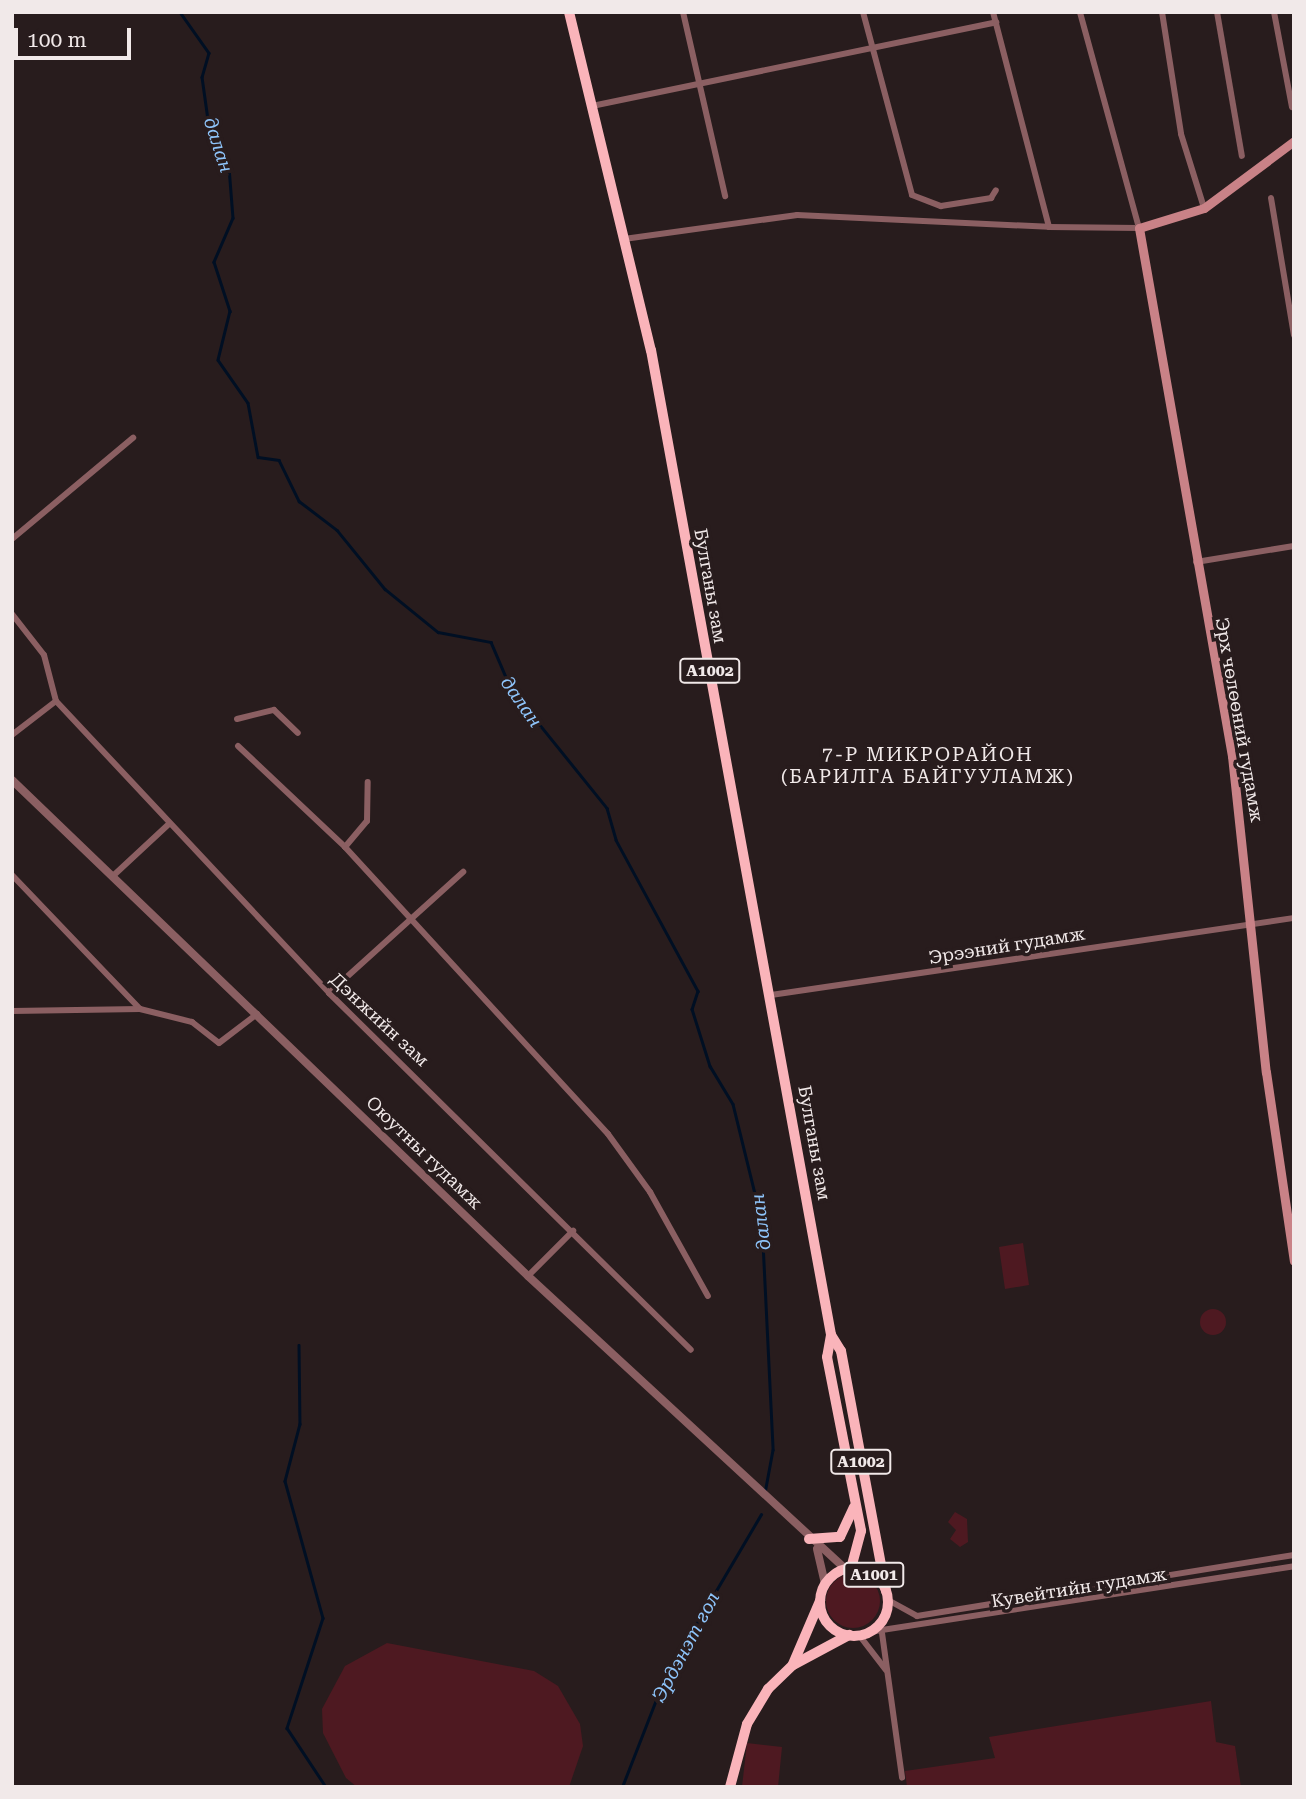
<!DOCTYPE html>
<html>
<head>
<meta charset="utf-8">
<style>
  body { margin:0 }
  #map { position:relative; width:1306px; height:1799px; overflow:hidden; background:#281c1d; font-family:"Roboto Serif",serif }
  div>[style] { position:absolute }
  .green>* { inset:0; background:#4e1921 }
  .round { border-radius:50% }
  .stream>* { height:2.5px; margin:-1.25px; padding:0 1.25px; transform-origin:1.25px; border-radius:1.25px; background:#000f23 }
  .minor>* { height:6px; margin:-3px; padding:0 3px; transform-origin:3px; border-radius:3px; background:#8b5f62 }
  .tertiary>* { height:8px; margin:-4px; padding:0 4px; transform-origin:4px; border-radius:4px; background:#8b5f62 }
  .secondary>* { height:9px; margin:-4.5px; padding:0 4.5px; transform-origin:4.5px; border-radius:4.5px; background:#c98287 }
  .trunk>* { height:10px; margin:-5px; padding:0 5px; transform-origin:5px; border-radius:5px; background:#fab4ba }
  .trunk>.ring { margin:-5px; padding:0; box-sizing:content-box; background:none; border:10px solid #fab4ba; border-radius:50% }
  span { translate:-50% -50%; white-space:nowrap; text-align:center; line-height:1.15; -webkit-text-stroke:7px #281c1d; paint-order:stroke }
  .shield-label span { padding:2px 5px; background:#281c1d; border:2px solid; border-radius:5px; -webkit-text-stroke-width:0 }
  .shield-label { font-size:16px; color:#f1e9e9; font-weight:700 }
  .street-label { font-size:18px; color:#f1e9e9 }
  .water-label { font-size:19px; color:#8ec4fa; font-style:italic }
  .neighbourhood-label { font-size:19px; color:#f1e9e9; letter-spacing:2px }
  .frame { position:absolute; inset:0; border:14px solid #f1e9e9; pointer-events:none }
  .scale { position:absolute; left:14px; top:28px; width:117px; height:32px; box-sizing:border-box; border:4px solid #f1e9e9; border-top:0; padding-left:9px; font-size:21px; line-height:24px; white-space:nowrap; color:#f1e9e9; -webkit-text-stroke:5px #281c1d; paint-order:stroke }
</style>
</head>
<body>
<div id="map">
  <div class="green">
    <div style="clip-path:polygon(1023px 1243px,1029px 1285px,1005px 1289px,999px 1247px)"></div>
    <div class="round" style="left:1200px;top:1309px;width:26px;height:26px"></div>
    <div style="clip-path:polygon(955px 1512px,967px 1519px,968px 1542px,960px 1547px,950px 1539px,956px 1530px,948px 1522px)"></div>
    <div class="round" style="left:826px;top:1574px;width:54px;height:54px"></div>
    <div style="clip-path:polygon(387px 1643px,534px 1671px,558px 1686px,580px 1724px,583px 1746px,569px 1787px,357px 1787px,346px 1778px,323px 1733px,322px 1709px,345px 1666px)"></div>
    <div style="clip-path:polygon(1211px 1701px,1216px 1742px,1235px 1746px,1241px 1787px,907px 1787px,905px 1771px,995px 1758px,989px 1737px)"></div>
    <div style="clip-path:polygon(747px 1743px,782px 1747px,778px 1787px,742px 1787px)"></div>
  </div>
  <div class="stream">
    <div style="left:180px;top:12px;width:50px;rotate:54.7deg"></div>
    <div style="left:209px;top:53px;width:25px;rotate:106deg"></div>
    <div style="left:202px;top:77px;width:50px;rotate:82deg"></div>
    <div style="left:209px;top:127px;width:45px;rotate:63.4deg"></div>
    <div style="left:229px;top:167px;width:51px;rotate:85.5deg"></div>
    <div style="left:233px;top:218px;width:48px;rotate:113.4deg"></div>
    <div style="left:214px;top:262px;width:52px;rotate:71.9deg"></div>
    <div style="left:230px;top:311px;width:50px;rotate:103.8deg"></div>
    <div style="left:218px;top:360px;width:52px;rotate:55.1deg"></div>
    <div style="left:248px;top:403px;width:55px;rotate:79.5deg"></div>
    <div style="left:258px;top:457px;width:21px;rotate:8deg"></div>
    <div style="left:279px;top:460px;width:46px;rotate:64deg"></div>
    <div style="left:299px;top:501px;width:48px;rotate:37.3deg"></div>
    <div style="left:337px;top:530px;width:76px;rotate:50.9deg"></div>
    <div style="left:385px;top:589px;width:68px;rotate:39.1deg"></div>
    <div style="left:438px;top:632px;width:54px;rotate:10.7deg"></div>
    <div style="left:491px;top:642px;width:51px;rotate:66.9deg"></div>
    <div style="left:511px;top:689px;width:153px;rotate:51.1deg"></div>
    <div style="left:607px;top:808px;width:33px;rotate:74deg"></div>
    <div style="left:616px;top:840px;width:172px;rotate:61.5deg"></div>
    <div style="left:698px;top:991px;width:19px;rotate:108deg"></div>
    <div style="left:692px;top:1009px;width:60px;rotate:72.5deg"></div>
    <div style="left:710px;top:1066px;width:44px;rotate:58.8deg"></div>
    <div style="left:733px;top:1104px;width:122px;rotate:76.2deg"></div>
    <div style="left:762px;top:1222px;width:228px;rotate:87.2deg"></div>
    <div style="left:773px;top:1450px;width:44px;rotate:100.5deg"></div>
    <div style="left:299px;top:1345px;width:79px;rotate:89.3deg"></div>
    <div style="left:300px;top:1424px;width:59px;rotate:104.7deg"></div>
    <div style="left:285px;top:1481px;width:142px;rotate:74.5deg"></div>
    <div style="left:323px;top:1618px;width:116px;rotate:108.1deg"></div>
    <div style="left:287px;top:1728px;width:71px;rotate:56.5deg"></div>
    <div style="left:622px;top:1787px;width:116px;rotate:-68.7deg"></div>
    <div style="left:664px;top:1679px;width:191px;rotate:-59.5deg"></div>
  </div>
  <div class="minor">
    <div style="left:683px;top:12px;width:189px;rotate:77.1deg"></div>
    <div style="left:863px;top:12px;width:189px;rotate:75deg"></div>
    <div style="left:912px;top:195px;width:31px;rotate:21deg"></div>
    <div style="left:941px;top:206px;width:51px;rotate:-9.1deg"></div>
    <div style="left:991px;top:198px;width:9px;rotate:-58deg"></div>
    <div style="left:993px;top:12px;width:222px;rotate:75.4deg"></div>
    <div style="left:1049px;top:227px;width:90px;rotate:0.6deg"></div>
    <div style="left:1139px;top:228px;width:224px;rotate:-105.3deg"></div>
    <div style="left:1162px;top:12px;width:123px;rotate:81.1deg"></div>
    <div style="left:1181px;top:134px;width:77px;rotate:72.7deg"></div>
    <div style="left:1217px;top:12px;width:146px;rotate:80.2deg"></div>
    <div style="left:1274px;top:12px;width:97px;rotate:79.3deg"></div>
    <div style="left:592px;top:106px;width:413px;rotate:-11.7deg"></div>
    <div style="left:1271px;top:198px;width:139px;rotate:80.5deg"></div>
    <div style="left:624px;top:239px;width:175px;rotate:-7.9deg"></div>
    <div style="left:797px;top:215px;width:252px;rotate:2.7deg"></div>
    <div style="left:12px;top:539px;width:158px;rotate:-39.9deg"></div>
    <div style="left:1196px;top:562px;width:99px;rotate:-9.3deg"></div>
    <div style="left:12px;top:614px;width:52px;rotate:52deg"></div>
    <div style="left:44px;top:655px;width:48px;rotate:75.4deg"></div>
    <div style="left:56px;top:701px;width:56px;rotate:142.3deg"></div>
    <div style="left:56px;top:701px;width:400px;rotate:46.9deg"></div>
    <div style="left:329px;top:993px;width:508px;rotate:44.6deg"></div>
    <div style="left:237px;top:719px;width:38px;rotate:-14deg"></div>
    <div style="left:274px;top:710px;width:33px;rotate:44deg"></div>
    <div style="left:238px;top:746px;width:147px;rotate:43.3deg"></div>
    <div style="left:345px;top:847px;width:389px;rotate:47.5deg"></div>
    <div style="left:608px;top:1134px;width:72px;rotate:54.1deg"></div>
    <div style="left:650px;top:1192px;width:119px;rotate:60.9deg"></div>
    <div style="left:345px;top:847px;width:34px;rotate:-50deg"></div>
    <div style="left:367px;top:821px;width:39px;rotate:-89deg"></div>
    <div style="left:12px;top:875px;width:185px;rotate:46.3deg"></div>
    <div style="left:114px;top:875px;width:76px;rotate:-42.9deg"></div>
    <div style="left:329px;top:993px;width:181px;rotate:-42.1deg"></div>
    <div style="left:771px;top:995px;width:529px;rotate:-8.38deg"></div>
    <div style="left:12px;top:1011px;width:128px;rotate:-0.9deg"></div>
    <div style="left:140px;top:1009px;width:54px;rotate:14deg"></div>
    <div style="left:192px;top:1022px;width:34px;rotate:38deg"></div>
    <div style="left:219px;top:1043px;width:48px;rotate:-37.3deg"></div>
    <div style="left:528px;top:1276px;width:64px;rotate:-45deg"></div>
    <div style="left:888px;top:1600px;width:33px;rotate:29deg"></div>
    <div style="left:917px;top:1616px;width:382px;rotate:-9.2deg"></div>
    <div style="left:869px;top:1632px;width:430px;rotate:-8.8deg"></div>
    <div style="left:882px;top:1633px;width:146px;rotate:82.1deg"></div>
    <div style="left:859px;top:1635px;width:44px;rotate:52.4deg"></div>
  </div>
  <div class="tertiary">
    <div style="left:12px;top:780px;width:716px;rotate:43.87deg"></div>
    <div style="left:528px;top:1276px;width:432px;rotate:42.7deg"></div>
    <div style="left:817px;top:1549px;width:37px;rotate:77deg"></div>
  </div>
  <div class="secondary">
    <div style="left:1294px;top:141px;width:112px;rotate:143.3deg"></div>
    <div style="left:1204px;top:208px;width:68px;rotate:162.9deg"></div>
    <div style="left:1139px;top:228px;width:536px;rotate:80.01deg"></div>
    <div style="left:1232px;top:756px;width:318px;rotate:83.9deg"></div>
    <div style="left:1266px;top:1072px;width:191px;rotate:81.6deg"></div>
  </div>
  <div class="trunk">
    <div style="left:569px;top:12px;width:348px;rotate:76.4deg"></div>
    <div style="left:651px;top:350px;width:1001px;rotate:79.64deg"></div>
    <div style="left:831px;top:1335px;width:19px;rotate:58deg"></div>
    <div style="left:841px;top:1351px;width:244px;rotate:79.4deg"></div>
    <div style="left:831px;top:1335px;width:22px;rotate:100deg"></div>
    <div style="left:827px;top:1357px;width:177px;rotate:78.9deg"></div>
    <div style="left:861px;top:1531px;width:38px;rotate:105deg"></div>
    <div style="left:809px;top:1539px;width:31px;rotate:-4deg"></div>
    <div style="left:840px;top:1537px;width:33px;rotate:-65deg"></div>
    <div class="ring" style="left:820px;top:1568px;width:58px;height:58px"></div>
    <div style="left:793px;top:1664px;width:69px;rotate:-66.8deg"></div>
    <div style="left:730px;top:1787px;width:65px;rotate:-74.9deg"></div>
    <div style="left:747px;top:1724px;width:41px;rotate:-59deg"></div>
    <div style="left:768px;top:1689px;width:35px;rotate:-44deg"></div>
    <div style="left:793px;top:1665px;width:64px;rotate:-28.2deg"></div>
  </div>
  <div class="shield-label">
    <span style="left:710px;top:671px">A1002</span>
    <span style="left:861px;top:1462px">A1002</span>
    <span style="left:874px;top:1575px">A1001</span>
  </div>
  <div class="street-label">
    <span style="left:710px;top:586px;rotate:80deg">Булганы зам</span>
    <span style="left:1239px;top:720px;rotate:80deg">Эрх чөлөөний гудамж</span>
    <span style="left:1007px;top:946px;rotate:-9deg">Эрээний гудамж</span>
    <span style="left:379px;top:1020px;rotate:43deg">Дэнжийн зам</span>
    <span style="left:814px;top:1143px;rotate:80deg">Булганы зам</span>
    <span style="left:424px;top:1153px;rotate:44deg">Оюутны гудамж</span>
    <span style="left:1079px;top:1588px;rotate:-9deg">Кувейтийн гудамж</span>
  </div>
  <div class="water-label">
    <span style="left:218px;top:145px;rotate:72deg">далан</span>
    <span style="left:521px;top:702px;rotate:55deg">далан</span>
    <span style="left:761px;top:1222px;rotate:-97deg">далан</span>
    <span style="left:686px;top:1647px;rotate:-62deg">Эрдэнэт гол</span>
  </div>
  <div class="neighbourhood-label">
    <span style="left:928px;top:766px">7-Р МИКРОРАЙОН<br>(БАРИЛГА БАЙГУУЛАМЖ)</span>
  </div>
  <div class="frame"></div>
  <div class="scale">100 m</div>
</div>
</body>
</html>
